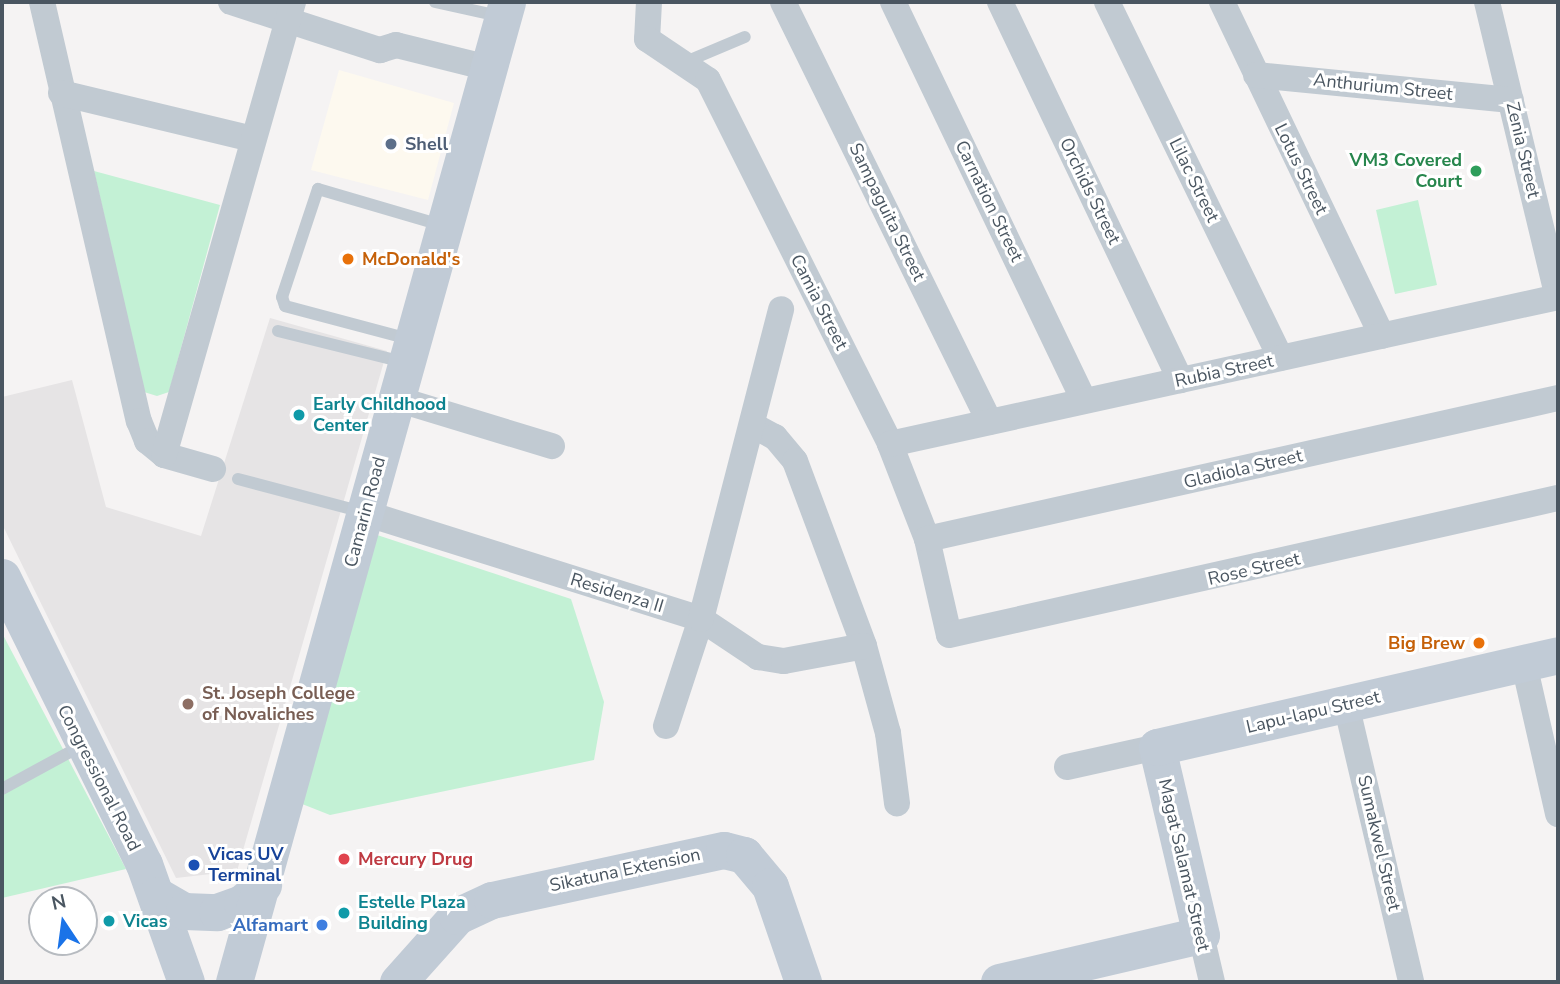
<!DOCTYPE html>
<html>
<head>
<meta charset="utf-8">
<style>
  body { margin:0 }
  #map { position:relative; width:1560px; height:984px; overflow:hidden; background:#f5f3f3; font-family:"Nunito Sans",sans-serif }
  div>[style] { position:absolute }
  .commercial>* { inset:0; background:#fdf9ef }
  .education>* { inset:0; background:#e6e4e5 }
  .green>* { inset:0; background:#c3f1d5 }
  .lane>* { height:12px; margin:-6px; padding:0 6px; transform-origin:6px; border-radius:6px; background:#c1cad2 }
  .street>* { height:26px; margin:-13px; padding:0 13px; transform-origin:13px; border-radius:13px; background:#c1cad2 }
  .secondary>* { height:37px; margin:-18.5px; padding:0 18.5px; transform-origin:18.5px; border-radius:18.5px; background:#c1cbd6 }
  .dots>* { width:19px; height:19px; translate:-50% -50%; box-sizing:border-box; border:4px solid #fff; border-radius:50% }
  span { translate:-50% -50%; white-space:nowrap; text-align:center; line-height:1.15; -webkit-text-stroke:6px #fff; paint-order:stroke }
  .street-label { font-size:18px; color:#4a5661 }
  .service-label { font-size:18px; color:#4e5e75; font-weight:700 }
  .left { translate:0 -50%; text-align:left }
  .leisure-label { font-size:18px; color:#27864d; font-weight:700 }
  .right { translate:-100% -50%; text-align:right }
  .food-label { font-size:18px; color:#c56008; font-weight:700 }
  .culture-label { font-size:18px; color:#0d838f; font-weight:700 }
  .education-label { font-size:18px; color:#785e54; font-weight:700 }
  .transit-label { font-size:18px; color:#164399; font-weight:700 }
  .health-label { font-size:18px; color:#be3a42; font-weight:700 }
  .shop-label { font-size:18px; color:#366cbe; font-weight:700 }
  .frame { position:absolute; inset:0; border:4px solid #4a5661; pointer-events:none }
  .north { position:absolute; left:28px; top:886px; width:70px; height:70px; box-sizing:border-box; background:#fff; border:2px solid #b7bbc0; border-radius:50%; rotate:347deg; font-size:19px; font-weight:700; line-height:28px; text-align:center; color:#4a5661 }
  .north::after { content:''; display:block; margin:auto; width:24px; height:32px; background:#1a73e8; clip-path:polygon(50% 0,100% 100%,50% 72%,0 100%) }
</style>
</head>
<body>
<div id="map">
  <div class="commercial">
    <div style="clip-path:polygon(339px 70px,454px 103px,428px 200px,311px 170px)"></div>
  </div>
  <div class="education">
    <div style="clip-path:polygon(270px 318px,387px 351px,237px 871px,176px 878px,2px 524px,2px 397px,72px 380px,106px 507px,201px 536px)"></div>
  </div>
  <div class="green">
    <div style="clip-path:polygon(94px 171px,220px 205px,169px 392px,157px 396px,144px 392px)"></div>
    <div style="clip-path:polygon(1418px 200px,1437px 285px,1395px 294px,1376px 210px)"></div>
    <div style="clip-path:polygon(365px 531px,571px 599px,604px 702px,594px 760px,330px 815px,292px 800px)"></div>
    <div style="clip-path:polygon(2px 633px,126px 869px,2px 898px)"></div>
  </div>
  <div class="lane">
    <div style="left:435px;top:2px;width:66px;rotate:12.3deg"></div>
    <div style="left:683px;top:63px;width:67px;rotate:-22.8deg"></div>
    <div style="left:278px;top:331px;width:129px;rotate:13.9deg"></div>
    <div style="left:409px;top:339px;width:128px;rotate:-165.1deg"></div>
    <div style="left:285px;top:306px;width:9px;rotate:-108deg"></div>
    <div style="left:282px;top:297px;width:114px;rotate:-71.6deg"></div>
    <div style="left:318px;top:189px;width:128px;rotate:16.3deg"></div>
    <div style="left:238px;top:479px;width:129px;rotate:14.8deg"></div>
    <div style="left:2px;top:789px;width:90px;rotate:-28.6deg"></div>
  </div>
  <div class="street">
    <div style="left:42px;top:2px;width:430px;rotate:77deg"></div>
    <div style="left:139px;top:421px;width:22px;rotate:68deg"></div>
    <div style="left:147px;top:441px;width:22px;rotate:39deg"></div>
    <div style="left:164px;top:455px;width:51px;rotate:15.9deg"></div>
    <div style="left:231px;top:2px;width:157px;rotate:17.9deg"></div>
    <div style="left:380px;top:50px;width:17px;rotate:-17deg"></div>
    <div style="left:396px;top:45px;width:96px;rotate:13.9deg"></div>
    <div style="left:649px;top:2px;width:37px;rotate:93deg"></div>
    <div style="left:647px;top:39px;width:73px;rotate:33.9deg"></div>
    <div style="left:708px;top:80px;width:407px;rotate:63.4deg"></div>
    <div style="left:890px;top:444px;width:102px;rotate:68.7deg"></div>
    <div style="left:927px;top:539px;width:98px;rotate:77.1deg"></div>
    <div style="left:949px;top:635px;width:624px;rotate:-12.68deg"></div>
    <div style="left:783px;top:2px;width:468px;rotate:63.8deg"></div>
    <div style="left:893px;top:2px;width:442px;rotate:64.4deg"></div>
    <div style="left:1000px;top:2px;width:419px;rotate:64.5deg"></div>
    <div style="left:1107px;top:2px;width:396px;rotate:64deg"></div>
    <div style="left:1222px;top:2px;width:370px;rotate:64.4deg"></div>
    <div style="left:1487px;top:2px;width:303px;rotate:76.5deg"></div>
    <div style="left:1256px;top:75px;width:256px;rotate:5.6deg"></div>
    <div style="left:61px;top:93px;width:197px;rotate:13.5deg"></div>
    <div style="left:397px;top:399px;width:162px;rotate:16.9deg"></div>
    <div style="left:752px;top:425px;width:26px;rotate:28deg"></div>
    <div style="left:775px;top:437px;width:31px;rotate:50deg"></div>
    <div style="left:795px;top:461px;width:197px;rotate:69.5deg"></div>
    <div style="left:864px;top:646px;width:90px;rotate:74.6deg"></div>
    <div style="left:888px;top:733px;width:71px;rotate:82.7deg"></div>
    <div style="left:890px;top:444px;width:684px;rotate:-12.41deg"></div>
    <div style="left:164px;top:455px;width:471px;rotate:-74.1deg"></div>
    <div style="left:365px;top:513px;width:352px;rotate:17.5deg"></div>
    <div style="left:701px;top:619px;width:69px;rotate:33.7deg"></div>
    <div style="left:758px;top:657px;width:26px;rotate:9deg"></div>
    <div style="left:784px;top:661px;width:81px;rotate:-10.6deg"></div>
    <div style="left:927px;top:539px;width:647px;rotate:-12.6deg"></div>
    <div style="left:1524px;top:664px;width:154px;rotate:77.2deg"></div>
    <div style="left:1346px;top:704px;width:285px;rotate:76.8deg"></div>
    <div style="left:666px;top:726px;width:113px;rotate:-71.9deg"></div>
    <div style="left:701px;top:619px;width:320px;rotate:-75.5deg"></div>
    <div style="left:1067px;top:767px;width:92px;rotate:-12.5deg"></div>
    <div style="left:1201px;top:935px;width:48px;rotate:76.8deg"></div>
  </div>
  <div class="secondary">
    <div style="left:2px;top:577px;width:320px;rotate:63.7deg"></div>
    <div style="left:144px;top:864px;width:125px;rotate:70.4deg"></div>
    <div style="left:156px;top:895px;width:32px;rotate:30deg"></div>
    <div style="left:184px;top:911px;width:33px;rotate:2deg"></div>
    <div style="left:217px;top:912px;width:27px;rotate:-20deg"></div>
    <div style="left:242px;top:903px;width:28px;rotate:-41deg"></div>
    <div style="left:234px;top:982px;width:1017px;rotate:-74.43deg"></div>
    <div style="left:398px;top:982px;width:89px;rotate:-48.2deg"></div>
    <div style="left:457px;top:916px;width:38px;rotate:-25deg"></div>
    <div style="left:492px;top:900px;width:237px;rotate:-12.2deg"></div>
    <div style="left:724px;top:850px;width:21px;rotate:14deg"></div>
    <div style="left:744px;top:855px;width:40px;rotate:50deg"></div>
    <div style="left:770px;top:886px;width:102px;rotate:71deg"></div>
    <div style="left:999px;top:982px;width:207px;rotate:-13.1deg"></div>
    <div style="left:1201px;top:935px;width:193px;rotate:-103.2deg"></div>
    <div style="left:1157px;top:747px;width:411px;rotate:-12.9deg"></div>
  </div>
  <div class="dots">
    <div style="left:391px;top:144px;background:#5c6f8a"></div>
    <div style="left:1476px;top:171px;background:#2e9e5b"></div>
    <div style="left:348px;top:259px;background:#e8710a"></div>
    <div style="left:299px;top:415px;background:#0f9aa8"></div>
    <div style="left:1479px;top:643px;background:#e8710a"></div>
    <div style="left:188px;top:704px;background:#8d6e63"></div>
    <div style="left:344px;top:859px;background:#e0444e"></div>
    <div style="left:194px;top:865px;background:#1a4fb4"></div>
    <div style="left:344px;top:913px;background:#0f9aa8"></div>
    <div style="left:109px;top:921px;background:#0f9aa8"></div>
    <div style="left:322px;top:925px;background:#3f7fe0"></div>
  </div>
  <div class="street-label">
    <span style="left:1383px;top:87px;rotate:6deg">Anthurium Street</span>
    <span style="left:1523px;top:150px;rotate:77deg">Zenia Street</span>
    <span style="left:1301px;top:169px;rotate:64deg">Lotus Street</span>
    <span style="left:1194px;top:180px;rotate:64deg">Lilac Street</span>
    <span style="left:1090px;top:191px;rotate:64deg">Orchids Street</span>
    <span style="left:989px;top:201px;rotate:64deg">Carnation Street</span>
    <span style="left:887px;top:212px;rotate:64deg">Sampaguita Street</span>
    <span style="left:819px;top:302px;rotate:63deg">Camia Street</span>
    <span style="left:1224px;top:371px;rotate:-12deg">Rubia Street</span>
    <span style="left:1243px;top:469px;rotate:-13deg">Gladiola Street</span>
    <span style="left:365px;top:512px;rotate:-75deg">Camarin Road</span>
    <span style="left:1254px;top:569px;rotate:-13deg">Rose Street</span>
    <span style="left:617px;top:593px;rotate:17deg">Residenza II</span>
    <span style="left:1313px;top:712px;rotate:-13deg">Lapu-lapu Street</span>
    <span style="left:99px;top:778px;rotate:63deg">Congressional Road</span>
    <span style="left:1379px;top:843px;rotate:77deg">Sumakwel Street</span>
    <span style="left:1184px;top:865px;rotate:77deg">Magat Salamat Street</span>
    <span style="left:625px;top:870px;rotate:-12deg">Sikatuna Extension</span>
  </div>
  <div class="service-label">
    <span class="left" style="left:405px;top:144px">Shell</span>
  </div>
  <div class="leisure-label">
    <span class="right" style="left:1462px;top:171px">VM3 Covered<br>Court</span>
  </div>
  <div class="food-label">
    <span class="left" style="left:362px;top:259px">McDonald's</span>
    <span class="right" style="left:1465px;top:643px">Big Brew</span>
  </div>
  <div class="culture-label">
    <span class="left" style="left:313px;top:415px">Early Childhood<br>Center</span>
    <span class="left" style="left:358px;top:913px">Estelle Plaza<br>Building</span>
    <span class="left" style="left:123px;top:921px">Vicas</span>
  </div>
  <div class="education-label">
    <span class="left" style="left:202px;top:704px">St. Joseph College<br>of Novaliches</span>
  </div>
  <div class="transit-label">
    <span class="left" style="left:208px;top:865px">Vicas UV<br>Terminal</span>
  </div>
  <div class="health-label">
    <span class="left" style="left:358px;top:859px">Mercury Drug</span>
  </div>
  <div class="shop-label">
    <span class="right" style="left:308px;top:925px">Alfamart</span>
  </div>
  <div class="frame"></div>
  <div class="north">N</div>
</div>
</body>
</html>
